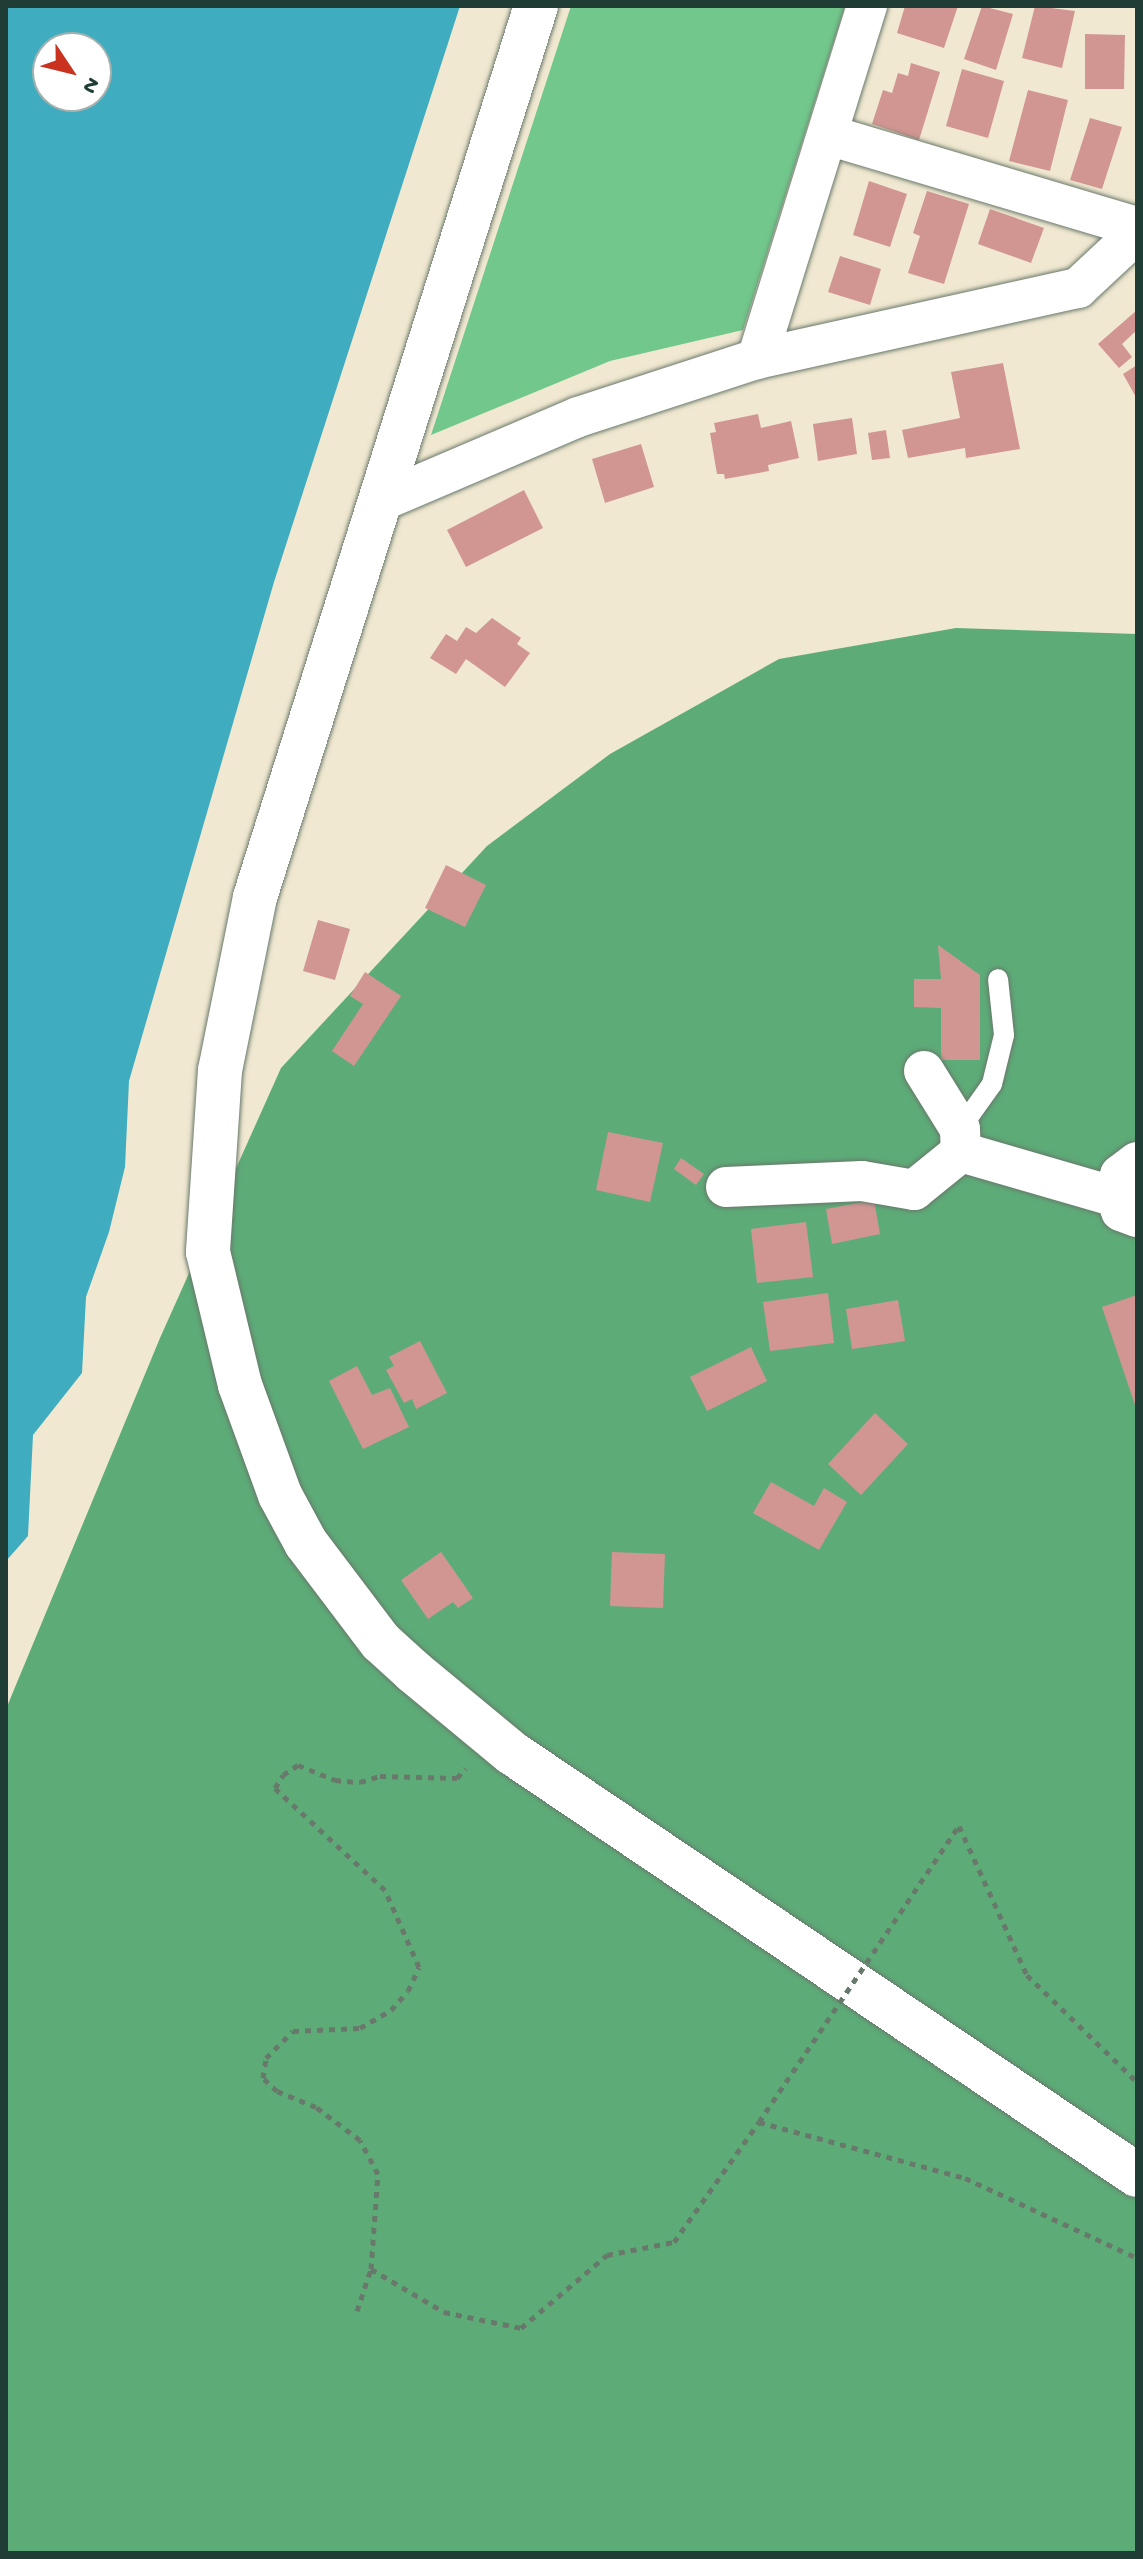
<!DOCTYPE html>
<html>
<head>
<meta charset="utf-8">
<style>
  body { margin:0 }
  #map { position:relative; width:1143px; height:2559px; overflow:hidden; background:#f1e8d1; font-family:"Gochi Hand",sans-serif }
  div>[style] { position:absolute }
  .green>* { inset:0; background:#72c78c }
  .forest>* { inset:0; background:#5dac78 }
  .water>* { inset:0; background:#40acbf }
  .building>* { inset:0; background:#d29692 }
  .path>* { height:5px; margin-top:-2.5px; transform-origin:0; background:repeating-linear-gradient(90deg,#68796b 0 6px,transparent 0 12px) }
  .roads { filter:drop-shadow(0 0 2px #68796b) drop-shadow(0 0 2px #68796b) }
  .service>* { height:20px; margin:-10px; padding:0 10px; transform-origin:10px; border-radius:10px; background:#fff }
  .minor>* { height:40px; margin:-20px; padding:0 20px; transform-origin:20px; border-radius:20px; background:#fff }
  .tertiary>* { height:44px; margin:-22px; padding:0 22px; transform-origin:22px; border-radius:22px; background:#fff }
  .path-bridge>* { height:5px; margin-top:-2.5px; transform-origin:0; background:repeating-linear-gradient(90deg,#68796b 0 6px,transparent 0 12px) }
  span { translate:-50% -50%; white-space:nowrap; text-align:center; line-height:1.15; -webkit-text-stroke:6px #fff; paint-order:stroke }
  .frame { position:absolute; inset:0; border:8px solid #1f3d34; pointer-events:none }
  .north { position:absolute; left:32px; top:32px; width:80px; height:80px; box-sizing:border-box; background:#fff; border:2px solid #a5b1ae; border-radius:50%; rotate:125deg; font-size:22px; font-weight:700; line-height:32px; text-align:center; color:#1f3d34 }
  .north::after { content:''; display:block; margin:auto; width:28px; height:36px; background:#c8321e; clip-path:polygon(50% 0,100% 100%,50% 72%,0 100%) }
</style>
</head>
<body>
<div id="map">
  <div class="green">
    <div style="clip-path:polygon(571px 6px,845px 6px,743px 330px,610px 361px,431px 435px)"></div>
  </div>
  <div class="forest">
    <div style="clip-path:polygon(956px 628px,1137px 634px,1137px 2553px,6px 2553px,6px 1709px,160px 1338px,281px 1068px,487px 846px,610px 754px,779px 659px)"></div>
  </div>
  <div class="water">
    <div style="clip-path:polygon(evenodd,6px 6px,460px 6px,274px 582px,129px 1081px,125px 1167px,109px 1232px,86px 1297px,82px 1373px,33px 1435px,28px 1536px,6px 1561px,6px 6px,48px 48px,96px 48px,96px 96px,48px 96px,48px 48px)"></div>
  </div>
  <div class="building">
    <div style="clip-path:polygon(905px 6px,958px 6px,944px 48px,897px 33px)"></div>
    <div style="clip-path:polygon(982px 6px,1013px 14px,996px 70px,964px 59px)"></div>
    <div style="clip-path:polygon(1035px 6px,1075px 11px,1062px 68px,1022px 58px)"></div>
    <div style="clip-path:polygon(1085px 34px,1125px 35px,1124px 89px,1085px 89px)"></div>
    <div style="clip-path:polygon(911px 63px,940px 72px,919px 140px,872px 124px,883px 90px,892px 93px,898px 73px,908px 76px)"></div>
    <div style="clip-path:polygon(962px 69px,1004px 81px,988px 138px,946px 126px)"></div>
    <div style="clip-path:polygon(1028px 90px,1068px 100px,1050px 171px,1009px 161px)"></div>
    <div style="clip-path:polygon(1090px 118px,1122px 127px,1102px 189px,1070px 180px)"></div>
    <div style="clip-path:polygon(869px 181px,907px 194px,890px 247px,853px 235px)"></div>
    <div style="clip-path:polygon(927px 191px,969px 204px,944px 284px,908px 273px,920px 236px,913px 233px)"></div>
    <div style="clip-path:polygon(990px 209px,1044px 228px,1031px 263px,978px 244px)"></div>
    <div style="clip-path:polygon(840px 256px,881px 269px,870px 305px,828px 292px)"></div>
    <div style="clip-path:polygon(1137px 310px,1137px 330px,1122px 344px,1132px 357px,1119px 368px,1098px 344px)"></div>
    <div style="clip-path:polygon(1003px 363px,1020px 449px,966px 458px,965px 448px,908px 458px,902px 430px,960px 418px,951px 372px)"></div>
    <div style="clip-path:polygon(1137px 365px,1137px 399px,1123px 374px)"></div>
    <div style="clip-path:polygon(758px 414px,761px 428px,791px 421px,799px 458px,768px 465px,769px 471px,725px 479px,724px 474px,717px 474px,710px 433px,716px 432px,714px 423px)"></div>
    <div style="clip-path:polygon(852px 418px,857px 454px,818px 461px,813px 424px)"></div>
    <div style="clip-path:polygon(886px 430px,890px 458px,872px 460px,868px 433px)"></div>
    <div style="clip-path:polygon(641px 444px,654px 487px,605px 503px,592px 459px)"></div>
    <div style="clip-path:polygon(524px 490px,543px 528px,466px 567px,447px 530px)"></div>
    <div style="clip-path:polygon(492px 618px,521px 638px,517px 644px,530px 653px,505px 687px,466px 659px,456px 674px,430px 658px,446px 634px,457px 641px,466px 627px,476px 633px)"></div>
    <div style="clip-path:polygon(446px 865px,486px 885px,465px 927px,425px 908px)"></div>
    <div style="clip-path:polygon(318px 920px,350px 929px,335px 980px,303px 971px)"></div>
    <div style="clip-path:polygon(938px 945px,980px 975px,980px 1060px,941px 1060px,941px 1008px,914px 1007px,914px 979px,941px 979px)"></div>
    <div style="clip-path:polygon(365px 972px,401px 996px,354px 1066px,332px 1051px,363px 1004px,350px 996px)"></div>
    <div style="clip-path:polygon(608px 1132px,663px 1143px,650px 1202px,596px 1190px)"></div>
    <div style="clip-path:polygon(681px 1158px,704px 1174px,696px 1185px,674px 1169px)"></div>
    <div style="clip-path:polygon(874px 1200px,880px 1234px,832px 1244px,826px 1209px)"></div>
    <div style="clip-path:polygon(806px 1222px,813px 1277px,757px 1283px,751px 1229px)"></div>
    <div style="clip-path:polygon(828px 1293px,834px 1343px,770px 1351px,763px 1302px)"></div>
    <div style="clip-path:polygon(1137px 1295px,1137px 1408px,1136px 1408px,1102px 1307px)"></div>
    <div style="clip-path:polygon(898px 1300px,905px 1341px,852px 1349px,846px 1309px)"></div>
    <div style="clip-path:polygon(420px 1341px,447px 1393px,416px 1409px,412px 1399px,404px 1403px,386px 1370px,394px 1366px,389px 1357px)"></div>
    <div style="clip-path:polygon(751px 1347px,767px 1381px,707px 1411px,690px 1377px)"></div>
    <div style="clip-path:polygon(357px 1366px,372px 1395px,390px 1388px,409px 1427px,363px 1449px,329px 1381px)"></div>
    <div style="clip-path:polygon(875px 1413px,908px 1444px,861px 1495px,828px 1464px)"></div>
    <div style="clip-path:polygon(771px 1482px,814px 1506px,824px 1488px,847px 1502px,819px 1550px,753px 1513px)"></div>
    <div style="clip-path:polygon(441px 1552px,473px 1598px,458px 1608px,453px 1602px,428px 1619px,401px 1580px)"></div>
    <div style="clip-path:polygon(612px 1552px,665px 1554px,663px 1608px,610px 1606px)"></div>
  </div>
  <div class="path">
    <div style="left:959px;top:1826px;width:164px;rotate:65.5deg"></div>
    <div style="left:1027px;top:1975px;width:153px;rotate:44.2deg"></div>
    <div style="left:371px;top:2269px;width:85px;rotate:30.5deg"></div>
    <div style="left:444px;top:2312px;width:79px;rotate:11.7deg"></div>
    <div style="left:521px;top:2328px;width:113px;rotate:-40.3deg"></div>
    <div style="left:607px;top:2255px;width:68px;rotate:-11deg"></div>
    <div style="left:674px;top:2242px;width:147px;rotate:-54.7deg"></div>
    <div style="left:759px;top:2122px;width:213px;rotate:15.2deg"></div>
    <div style="left:965px;top:2178px;width:190px;rotate:24.9deg"></div>
    <div style="left:357px;top:2311px;width:44px;rotate:-71.6deg"></div>
    <div style="left:371px;top:2269px;width:95px;rotate:-85.8deg"></div>
    <div style="left:378px;top:2174px;width:38px;rotate:-118deg"></div>
    <div style="left:360px;top:2140px;width:55px;rotate:-143.1deg"></div>
    <div style="left:316px;top:2107px;width:42px;rotate:-157.7deg"></div>
    <div style="left:277px;top:2091px;width:19px;rotate:-137deg"></div>
    <div style="left:263px;top:2078px;width:20px;rotate:-81deg"></div>
    <div style="left:266px;top:2058px;width:38px;rotate:-45deg"></div>
    <div style="left:293px;top:2031px;width:67px;rotate:-2.6deg"></div>
    <div style="left:360px;top:2028px;width:36px;rotate:-30deg"></div>
    <div style="left:391px;top:2010px;width:25px;rotate:-48deg"></div>
    <div style="left:408px;top:1991px;width:26px;rotate:-65deg"></div>
    <div style="left:419px;top:1967px;width:84px;rotate:-113.8deg"></div>
    <div style="left:385px;top:1890px;width:150px;rotate:-137.2deg"></div>
    <div style="left:275px;top:1788px;width:15px;rotate:-58deg"></div>
    <div style="left:283px;top:1775px;width:18px;rotate:-34deg"></div>
    <div style="left:298px;top:1765px;width:40px;rotate:22deg"></div>
    <div style="left:335px;top:1780px;width:25px;rotate:5deg"></div>
    <div style="left:360px;top:1782px;width:21px;rotate:-17deg"></div>
    <div style="left:380px;top:1776px;width:77px;rotate:1.5deg"></div>
    <div style="left:457px;top:1778px;width:13px;rotate:-48deg"></div>
  </div>
  <div class="roads">
    <div class="service">
      <div style="left:960px;top:1129px;width:55px;rotate:-54.6deg"></div>
      <div style="left:992px;top:1084px;width:50px;rotate:-76.2deg"></div>
      <div style="left:1004px;top:1035px;width:56px;rotate:-96.1deg"></div>
    </div>
    <div class="minor">
      <div style="left:828px;top:135px;width:322px;rotate:16.6deg"></div>
      <div style="left:757px;top:359px;width:370px;rotate:-72.7deg"></div>
      <div style="left:379px;top:502px;width:216px;rotate:-23.1deg"></div>
      <div style="left:578px;top:417px;width:188px;rotate:-18deg"></div>
      <div style="left:757px;top:359px;width:329px;rotate:-12.5deg"></div>
      <div style="left:1078px;top:288px;width:81px;rotate:-43deg"></div>
      <div style="left:924px;top:1071px;width:68px;rotate:58.2deg"></div>
      <div style="left:960px;top:1129px;width:23px;rotate:88deg"></div>
      <div style="left:961px;top:1152px;width:161px;rotate:16.2deg"></div>
      <div style="left:1137px;top:1162px;width:21px;rotate:143deg"></div>
      <div style="left:1120px;top:1175px;width:22px;rotate:100deg"></div>
      <div style="left:1116px;top:1197px;width:15px;rotate:70deg"></div>
      <div style="left:1121px;top:1211px;width:17px;rotate:21deg"></div>
      <div style="left:726px;top:1187px;width:136px;rotate:-2.5deg"></div>
      <div style="left:862px;top:1181px;width:53px;rotate:9.8deg"></div>
      <div style="left:914px;top:1190px;width:60px;rotate:-39deg"></div>
    </div>
    <div class="tertiary">
      <div style="left:536px;top:6px;width:934px;rotate:107.5deg"></div>
      <div style="left:255px;top:897px;width:177px;rotate:101.4deg"></div>
      <div style="left:220px;top:1070px;width:182px;rotate:93.8deg"></div>
      <div style="left:208px;top:1252px;width:137px;rotate:76.5deg"></div>
      <div style="left:240px;top:1385px;width:117px;rotate:70deg"></div>
      <div style="left:280px;top:1495px;width:55px;rotate:61.6deg"></div>
      <div style="left:306px;top:1543px;width:124px;rotate:52.9deg"></div>
      <div style="left:381px;top:1642px;width:45px;rotate:42.3deg"></div>
      <div style="left:414px;top:1672px;width:127px;rotate:39.6deg"></div>
      <div style="left:512px;top:1753px;width:754px;rotate:34.03deg"></div>
    </div>
  </div>
  <div class="path-bridge">
    <div style="left:759px;top:2122px;width:357px;rotate:-56deg"></div>
  </div>
  <div class="frame"></div>
  <div class="north">N</div>
</div>
</body>
</html>
